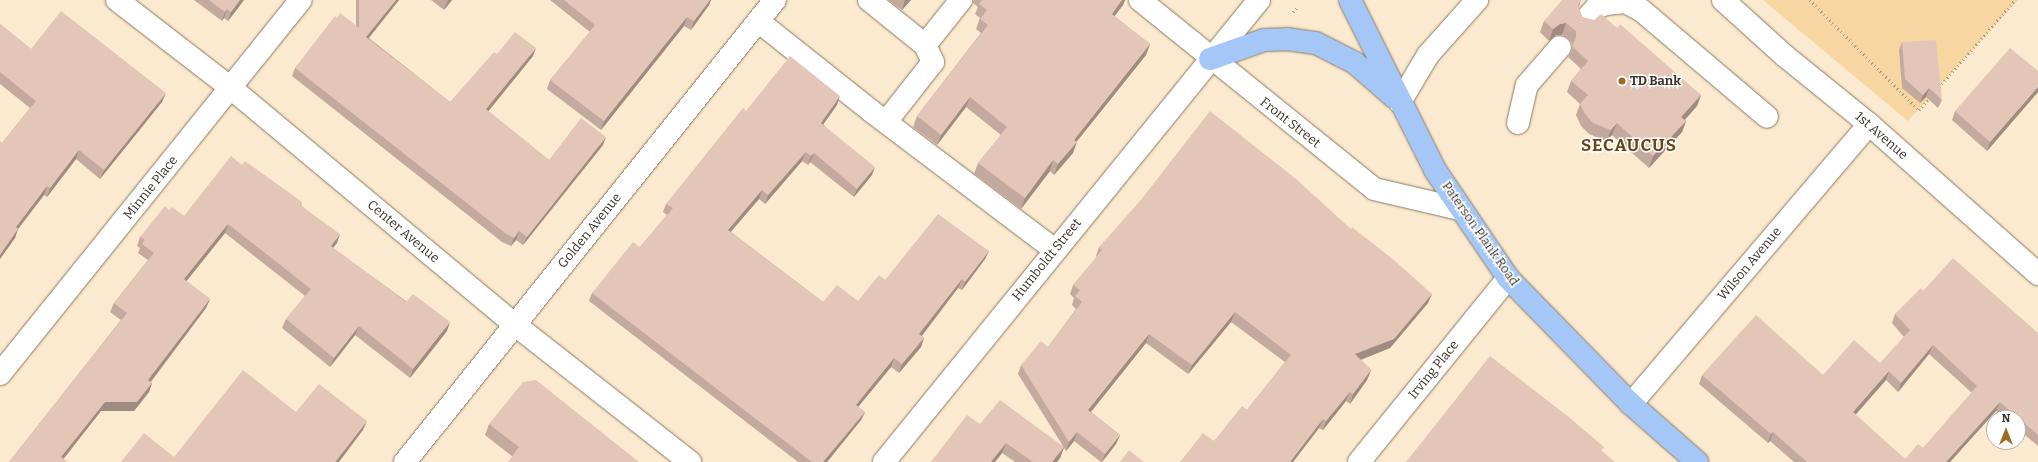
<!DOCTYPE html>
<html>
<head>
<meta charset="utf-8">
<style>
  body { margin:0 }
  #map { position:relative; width:2038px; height:462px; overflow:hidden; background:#fbeacf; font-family:Bitter,serif }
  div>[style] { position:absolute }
  .green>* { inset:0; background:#f8d6a2 }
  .path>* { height:2.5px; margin-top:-1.25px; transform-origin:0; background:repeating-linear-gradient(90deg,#a89b87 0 1px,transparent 0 4px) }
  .roads { filter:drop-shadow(0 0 1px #897a62) drop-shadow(0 0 1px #897a62) }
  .minor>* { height:22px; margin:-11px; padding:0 11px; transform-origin:11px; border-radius:11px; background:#fff }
  .major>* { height:22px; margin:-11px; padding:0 11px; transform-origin:11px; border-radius:11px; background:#a4c7f7 }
  .wall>* { inset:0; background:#c4aa9e }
  .shaded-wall>* { inset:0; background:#a08b81 }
  .building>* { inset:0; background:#e4c6b8 }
  .dots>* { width:11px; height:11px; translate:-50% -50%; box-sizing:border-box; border:2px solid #fff; border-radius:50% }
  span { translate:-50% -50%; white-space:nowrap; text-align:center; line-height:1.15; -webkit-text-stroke:3px #fff; paint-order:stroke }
  .poi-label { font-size:13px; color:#3b342a; font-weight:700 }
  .left { translate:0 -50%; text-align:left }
  .street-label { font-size:13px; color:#3b342a }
  .district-label { font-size:17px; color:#694513; font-weight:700; letter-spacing:1px }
  .north { position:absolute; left:1986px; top:410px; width:40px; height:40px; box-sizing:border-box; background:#fff; border:1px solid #b1aeaa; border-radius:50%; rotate:0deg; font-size:11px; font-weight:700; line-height:16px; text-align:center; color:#3b342a }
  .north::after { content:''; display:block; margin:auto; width:14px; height:18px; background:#9f6b23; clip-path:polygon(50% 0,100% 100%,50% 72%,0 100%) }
</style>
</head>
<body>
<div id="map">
  <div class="green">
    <div style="clip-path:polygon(1763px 0,2018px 0,1908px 121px)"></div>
  </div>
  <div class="path">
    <div style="left:1810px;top:0;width:155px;rotate:45.3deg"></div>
    <div style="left:1919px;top:110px;width:16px;rotate:-50deg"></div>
    <div style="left:1293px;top:12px;width:6px;rotate:-51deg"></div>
    <div style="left:1939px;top:87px;width:116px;rotate:-48.9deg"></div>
  </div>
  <div class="roads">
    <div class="minor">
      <div style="left:117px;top:0;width:145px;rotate:37.7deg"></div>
      <div style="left:232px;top:89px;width:367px;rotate:39.8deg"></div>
      <div style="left:514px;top:324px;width:224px;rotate:38.1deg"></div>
      <div style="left:869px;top:0;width:72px;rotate:38.8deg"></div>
      <div style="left:925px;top:45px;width:19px;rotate:65deg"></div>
      <div style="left:933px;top:62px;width:76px;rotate:128.1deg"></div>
      <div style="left:1140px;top:0;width:301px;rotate:38.9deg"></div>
      <div style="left:1374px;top:189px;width:88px;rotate:13.1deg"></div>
      <div style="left:1723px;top:0;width:84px;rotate:42.1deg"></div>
      <div style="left:1785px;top:56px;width:108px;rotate:39deg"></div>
      <div style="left:1869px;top:124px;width:226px;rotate:41.6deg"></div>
      <div style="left:1586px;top:19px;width:15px;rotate:-48deg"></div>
      <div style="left:1596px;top:8px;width:11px;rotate:-22deg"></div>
      <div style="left:1606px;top:4px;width:19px;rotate:-6deg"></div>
      <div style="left:1625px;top:2px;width:18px;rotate:27deg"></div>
      <div style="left:1641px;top:10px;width:165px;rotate:40.3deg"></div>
      <div style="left:758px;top:21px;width:144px;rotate:38.5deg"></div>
      <div style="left:871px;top:111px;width:231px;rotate:37.1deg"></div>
      <div style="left:925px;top:45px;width:58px;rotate:-51.3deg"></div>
      <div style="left:1400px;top:102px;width:55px;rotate:-59.2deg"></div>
      <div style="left:1428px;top:55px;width:74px;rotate:-48.3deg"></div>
      <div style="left:1518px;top:123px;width:39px;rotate:-77deg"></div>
      <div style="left:1527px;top:85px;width:50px;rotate:-49deg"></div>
      <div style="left:0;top:374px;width:480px;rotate:-51.2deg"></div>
      <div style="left:1631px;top:404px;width:367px;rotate:-49.6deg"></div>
      <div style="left:405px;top:462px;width:592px;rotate:-51.31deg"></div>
      <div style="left:884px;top:462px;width:595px;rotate:-50.93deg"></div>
      <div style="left:1359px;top:462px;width:237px;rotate:-51deg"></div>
    </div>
    <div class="major">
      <div style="left:1350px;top:0;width:190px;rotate:63.4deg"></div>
      <div style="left:1435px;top:170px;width:130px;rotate:55.9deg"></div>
      <div style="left:1508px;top:278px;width:176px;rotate:45.7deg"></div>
      <div style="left:1631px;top:404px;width:88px;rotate:41.3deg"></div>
      <div style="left:1210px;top:59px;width:57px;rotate:-19.4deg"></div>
      <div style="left:1264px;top:40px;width:23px;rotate:-2deg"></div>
      <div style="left:1287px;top:39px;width:29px;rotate:8deg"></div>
      <div style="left:1316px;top:43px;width:44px;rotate:27.1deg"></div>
      <div style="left:1355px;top:63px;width:52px;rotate:41.1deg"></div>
    </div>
  </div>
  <div class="wall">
    <div style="clip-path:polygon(194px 0,244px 0,228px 21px,224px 18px,222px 21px)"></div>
    <div style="clip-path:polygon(356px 0,399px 0,369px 38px,450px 102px,497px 54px,533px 56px,488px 111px,549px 160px,603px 145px,523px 245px,516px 240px,511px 246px,502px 242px,292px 76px,295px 68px,337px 18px,356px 26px)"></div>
    <div style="clip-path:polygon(431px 0,452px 0,444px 10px)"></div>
    <div style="clip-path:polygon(550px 0,711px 0,709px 5px,691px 30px,684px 26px,601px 130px,547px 89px,550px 80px,590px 32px)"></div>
    <div style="clip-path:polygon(888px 0,911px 0,902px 10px)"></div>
    <div style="clip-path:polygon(972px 0,1125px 0,1123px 5px,1114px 16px,1150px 44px,1146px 55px,1076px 142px,1073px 153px,1054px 175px,1050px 171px,1021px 209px,974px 174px,978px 163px,1001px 135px,966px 107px,937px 145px,913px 127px,917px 116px,981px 33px,976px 29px,980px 18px,975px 14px,978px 7px,973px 3px)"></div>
    <div style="clip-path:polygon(1581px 0,1579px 7px,1582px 17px,1617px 28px,1701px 95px,1697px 106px,1685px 120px,1686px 121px,1682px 132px,1649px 168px,1612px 135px,1606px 141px,1589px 134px,1581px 126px,1576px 115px,1580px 104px,1567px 92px,1571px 81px,1581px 69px,1568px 57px,1572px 46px,1572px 43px,1562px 35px,1556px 35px,1549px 41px,1540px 32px,1544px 21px)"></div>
    <div style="clip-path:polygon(0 24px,31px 49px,162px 102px,100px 179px,76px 159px,47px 197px,44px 195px,18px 229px,15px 238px,0 259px,0 141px,2px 143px,30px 108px,0 84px)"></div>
    <div style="clip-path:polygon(1902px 42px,1942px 100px,1938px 108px,1926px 97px,1920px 103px,1902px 88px,1899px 50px)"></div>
    <div style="clip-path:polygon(2038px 71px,2038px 92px,1987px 151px,1952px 120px,1955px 111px)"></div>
    <div style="clip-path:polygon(837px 105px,823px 124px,872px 175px,854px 197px,810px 162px,808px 165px,802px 161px,765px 204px,759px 199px,731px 232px,823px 302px,858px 301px,885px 280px,989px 251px,985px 259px,962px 290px,958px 288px,922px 336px,924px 338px,921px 347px,899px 373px,891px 367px,858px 407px,865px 412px,861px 420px,827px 462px,798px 462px,589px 301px,592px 293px,640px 247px,667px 215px,663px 212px,666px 204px,746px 111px)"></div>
    <div style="clip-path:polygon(302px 202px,301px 205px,337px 243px,333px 248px,447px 331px,410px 378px,355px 335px,330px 367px,282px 328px,286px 319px,305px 296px,225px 233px,186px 281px,210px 299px,206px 308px,151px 382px,152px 383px,149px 392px,134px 411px,101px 411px,64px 458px,9px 462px,121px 320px,110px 312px,114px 303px,148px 260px,138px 253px,140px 248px,137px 246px,140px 237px,169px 210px,184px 216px)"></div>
    <div style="clip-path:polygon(1099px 247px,1428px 303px,1390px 348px,1361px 360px,1371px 370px,1367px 380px,1350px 404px,1346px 401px,1323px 430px,1319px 428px,1293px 462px,1180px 462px,1214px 441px,1247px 410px,1285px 362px,1231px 322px,1188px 374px,1146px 343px,1091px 412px,1120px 435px,1116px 444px,1102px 462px,1101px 462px,1074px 441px,1066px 451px,1064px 448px,1060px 458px,1057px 462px,1015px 462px,1002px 453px,995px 462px,931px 462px,980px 424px,1063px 446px,1018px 374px,1021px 365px,1048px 347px,1076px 309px,1072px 305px,1074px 298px,1070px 294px,1073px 285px,1097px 257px,1096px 256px)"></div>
    <div style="clip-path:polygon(evenodd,1923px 291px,2038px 333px,2038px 446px,2018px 429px,2018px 418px,2005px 418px,1996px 411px,1950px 462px,1794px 462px,1770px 441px,1768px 443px,1699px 384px,1702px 375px,1823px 375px,1880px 364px,1904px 337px,1892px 323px,1895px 314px,1923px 291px,1929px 354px,1972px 393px,1923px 448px,1905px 459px,1855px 415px,1886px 380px,1898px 392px,1929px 354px)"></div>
    <div style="clip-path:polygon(489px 424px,639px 462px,513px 457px,485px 435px)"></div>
  </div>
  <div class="shaded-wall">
    <div style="clip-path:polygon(240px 0,244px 0,228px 21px,231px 12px)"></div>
    <div style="clip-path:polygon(396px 0,399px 0,363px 45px,366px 37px)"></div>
    <div style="clip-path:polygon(448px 0,452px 0,444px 10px,447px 2px)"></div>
    <div style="clip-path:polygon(710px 0,711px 0,709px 5px,691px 30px,694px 21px)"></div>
    <div style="clip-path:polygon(905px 0,911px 0,902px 10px)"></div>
    <div style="clip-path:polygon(1122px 0,1125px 0,1123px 5px,1108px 25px,1112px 14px)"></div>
    <div style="clip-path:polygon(227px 9px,224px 18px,222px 21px,225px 12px)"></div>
    <div style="clip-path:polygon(687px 17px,684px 26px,601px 130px,604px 121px)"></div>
    <div style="clip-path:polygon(1566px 23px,1562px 35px,1556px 35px,1549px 41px,1553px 29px,1560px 24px)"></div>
    <div style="clip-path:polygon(1150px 44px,1146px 55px,1074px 145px,1077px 142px,1073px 153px,1054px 175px,1058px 164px,1074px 140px)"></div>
    <div style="clip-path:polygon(536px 48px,533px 56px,483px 118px,486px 109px)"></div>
    <div style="clip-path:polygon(2038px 87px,2038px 92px,1987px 151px,1990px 142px)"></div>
    <div style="clip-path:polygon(1929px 88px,1926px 97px,1920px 103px,1923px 95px)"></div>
    <div style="clip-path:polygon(166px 93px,162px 102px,100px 179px,104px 170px)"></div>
    <div style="clip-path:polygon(1701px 95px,1697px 106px,1677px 128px,1681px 117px)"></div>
    <div style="clip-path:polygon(840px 96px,837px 105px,818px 132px,821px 123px)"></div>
    <div style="clip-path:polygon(970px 97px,966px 107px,937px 145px,941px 135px)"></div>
    <div style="clip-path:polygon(1686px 121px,1682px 132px,1649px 168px,1653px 156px)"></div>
    <div style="clip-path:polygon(1617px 123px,1612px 135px,1606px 141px,1611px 130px)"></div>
    <div style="clip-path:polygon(606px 137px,603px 145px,523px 245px,527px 237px)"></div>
    <div style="clip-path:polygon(79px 150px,76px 159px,47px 197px,50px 188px)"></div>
    <div style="clip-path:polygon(806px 152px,802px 161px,765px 204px,768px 195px)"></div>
    <div style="clip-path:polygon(814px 153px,810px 162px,808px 165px,811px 156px)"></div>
    <div style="clip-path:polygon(1053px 160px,1050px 171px,1021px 209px,1025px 198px)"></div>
    <div style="clip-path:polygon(875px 167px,872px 175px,854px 197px,857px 189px)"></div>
    <div style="clip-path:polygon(47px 186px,44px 195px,18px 229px,15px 238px,0 259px,0 255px,16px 227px)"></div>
    <div style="clip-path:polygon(762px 190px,759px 199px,725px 238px,728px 230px)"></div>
    <div style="clip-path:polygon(228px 224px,225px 233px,181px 288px,184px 279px)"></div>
    <div style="clip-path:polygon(519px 231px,516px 240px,511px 246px,514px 238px)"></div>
    <div style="clip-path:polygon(340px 234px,337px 243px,327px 255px,331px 246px)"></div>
    <div style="clip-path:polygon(989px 251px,985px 259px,962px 290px,965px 282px)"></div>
    <div style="clip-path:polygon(962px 279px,958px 288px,916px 343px,919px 334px)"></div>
    <div style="clip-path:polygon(1432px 294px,1428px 303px,1390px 348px,1352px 363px,1355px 354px)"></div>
    <div style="clip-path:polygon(210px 299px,206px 308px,145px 389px,148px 380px)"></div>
    <div style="clip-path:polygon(1235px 312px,1231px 322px,1188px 374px,1192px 365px)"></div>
    <div style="clip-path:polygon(450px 322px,447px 331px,410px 378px,413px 369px)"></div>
    <div style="clip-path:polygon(359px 326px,355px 335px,330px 367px,334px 358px)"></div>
    <div style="clip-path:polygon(1149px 334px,1146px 343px,1085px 419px,1088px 410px)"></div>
    <div style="clip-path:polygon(924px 338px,921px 347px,899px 373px,902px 364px)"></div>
    <div style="clip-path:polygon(1933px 345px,1929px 354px,1898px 392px,1901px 383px)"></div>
    <div style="clip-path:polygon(894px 358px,891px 367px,853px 413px,856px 405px)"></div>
    <div style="clip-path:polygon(1371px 370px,1367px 380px,1350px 404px,1353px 394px)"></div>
    <div style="clip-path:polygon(1889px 371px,1886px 380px,1850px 421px,1853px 412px)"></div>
    <div style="clip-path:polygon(152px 383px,149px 392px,134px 411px,101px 411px,61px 462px,61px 457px,105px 402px)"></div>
    <div style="clip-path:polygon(1350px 392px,1346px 401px,1323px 430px,1326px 421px)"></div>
    <div style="clip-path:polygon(2000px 402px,1996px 411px,1950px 462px,1946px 462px)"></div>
    <div style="clip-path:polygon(865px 412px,861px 420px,827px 462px,823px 462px)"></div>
    <div style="clip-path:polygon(1323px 419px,1319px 428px,1293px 462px,1290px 462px)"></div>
    <div style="clip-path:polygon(367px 421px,363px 430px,339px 462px,335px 462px)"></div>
    <div style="clip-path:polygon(1077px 432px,1074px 441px,1066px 451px,1069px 442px)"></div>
    <div style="clip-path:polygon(1773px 432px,1770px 441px,1768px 443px,1771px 434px)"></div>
    <div style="clip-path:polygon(1120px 435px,1116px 444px,1102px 462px,1105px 454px)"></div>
    <div style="clip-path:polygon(1006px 443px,1002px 453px,995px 462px,991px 462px)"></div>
    <div style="clip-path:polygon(1064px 447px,1060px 458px,1057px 462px,1052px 462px)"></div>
  </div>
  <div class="building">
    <div style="clip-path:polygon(209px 0,240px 0,231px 12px,227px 9px,225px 12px)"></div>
    <div style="clip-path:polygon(359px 0,396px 0,366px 37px,450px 102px,494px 52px,497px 54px,515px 32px,536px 48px,486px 109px,549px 160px,581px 118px,606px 137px,527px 237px,519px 231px,514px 238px,505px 233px,295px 68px,335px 16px,337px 18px,340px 13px,359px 28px)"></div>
    <div style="clip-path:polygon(564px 0,710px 0,694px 21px,687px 17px,604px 121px,550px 80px,595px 25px)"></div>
    <div style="clip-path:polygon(982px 0,1122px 0,1112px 14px,1150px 44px,1074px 140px,1077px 142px,1058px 164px,1053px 160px,1025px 198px,978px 163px,1007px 127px,970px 97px,941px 135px,917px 116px,988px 25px,980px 19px,987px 10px,979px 4px)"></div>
    <div style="clip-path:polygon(1562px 0,1581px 0,1578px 5px,1582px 17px,1594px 20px,1601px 14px,1617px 28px,1620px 24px,1701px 95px,1681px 117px,1686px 121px,1653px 156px,1617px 123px,1611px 130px,1593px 123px,1585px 114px,1580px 104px,1588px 95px,1571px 81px,1588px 61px,1572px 46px,1576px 38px,1576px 31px,1566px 23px,1560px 24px,1553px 29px,1544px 21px)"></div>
    <div style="clip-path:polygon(61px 11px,166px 93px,104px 170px,79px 150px,50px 188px,47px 186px,16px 227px,18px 229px,0 255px,0 141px,2px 143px,36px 101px,0 72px,0 24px,31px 49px)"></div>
    <div style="clip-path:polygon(1936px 40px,1942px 100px,1929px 88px,1923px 95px,1905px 79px,1902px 42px)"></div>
    <div style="clip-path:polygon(2010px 48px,2038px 71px,2038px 87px,1990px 142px,1955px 111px)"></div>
    <div style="clip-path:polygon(790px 56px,840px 96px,821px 123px,875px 167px,857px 189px,814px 153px,811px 156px,806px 152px,768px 195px,762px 190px,728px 230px,823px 302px,837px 285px,858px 301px,879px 275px,885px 280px,938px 214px,989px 251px,965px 282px,962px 279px,919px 334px,924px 338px,902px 364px,894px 358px,856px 405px,865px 412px,823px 462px,812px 462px,592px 293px,633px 242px,640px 247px,673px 208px,666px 204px,743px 108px,746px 111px)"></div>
    <div style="clip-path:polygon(1210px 111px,1296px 179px,1351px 229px,1352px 227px,1395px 261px,1432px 294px,1394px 339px,1355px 354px,1371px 370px,1353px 394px,1350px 392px,1326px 421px,1323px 419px,1290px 462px,1180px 462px,1203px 433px,1214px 441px,1242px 406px,1247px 410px,1291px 355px,1235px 312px,1192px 365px,1149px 334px,1088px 410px,1120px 435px,1105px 454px,1077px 432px,1069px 442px,1021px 365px,1041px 341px,1048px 347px,1082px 302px,1075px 296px,1080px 290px,1073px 285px,1102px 250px,1099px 247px,1140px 201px)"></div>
    <div style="clip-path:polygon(231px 156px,242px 165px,245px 161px,302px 202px,300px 205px,340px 234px,331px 246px,406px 302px,413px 294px,450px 322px,413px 369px,359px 326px,334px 358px,286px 319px,311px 289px,228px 224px,184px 279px,210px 299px,148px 380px,152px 383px,137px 402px,105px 402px,61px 457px,68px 462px,9px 462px,127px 313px,114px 303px,154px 253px,142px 244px,145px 240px,140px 237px,165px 206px,169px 210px,172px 207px,184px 216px)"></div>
    <div style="clip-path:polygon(1953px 258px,2038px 333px,2038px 435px,2000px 402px,1946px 462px,1807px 462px,1773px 432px,1771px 434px,1702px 375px,1756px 315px,1823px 375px,1854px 340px,1889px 371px,1853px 412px,1905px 459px,1918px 444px,1923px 448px,1977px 386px,1933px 345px,1901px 383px,1880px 363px,1910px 330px,1895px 314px,1921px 288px,1923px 291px)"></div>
    <div style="clip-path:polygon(1490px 356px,1570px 418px,1604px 447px,1601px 450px,1615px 462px,1406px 462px)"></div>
    <div style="clip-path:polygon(243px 370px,296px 412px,319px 384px,367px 421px,335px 462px,121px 462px,144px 433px,174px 457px)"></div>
    <div style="clip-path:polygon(536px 380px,639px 462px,508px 462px,519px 447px,489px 424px,523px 382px)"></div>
    <div style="clip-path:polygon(1000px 400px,1064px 447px,1052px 462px,1033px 462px,1006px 443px,991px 462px,931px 462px,967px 415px,980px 424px)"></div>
    <div style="clip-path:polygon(1129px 450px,1144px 462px,1120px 462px)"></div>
  </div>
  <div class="dots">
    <div style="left:1622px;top:81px;background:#9f6b23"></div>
  </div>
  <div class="poi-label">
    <span class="left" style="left:1630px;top:81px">TD Bank</span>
  </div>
  <div class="street-label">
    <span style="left:1290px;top:123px;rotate:38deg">Front Street</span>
    <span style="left:1881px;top:136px;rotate:41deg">1st Avenue</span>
    <span style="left:151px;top:188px;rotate:-51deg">Minnie Place</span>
    <span style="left:590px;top:231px;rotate:-51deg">Golden Avenue</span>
    <span style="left:403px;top:232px;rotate:40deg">Center Avenue</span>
    <span style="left:1480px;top:234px;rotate:55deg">Paterson Plank Road</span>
    <span style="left:1047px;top:260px;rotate:-51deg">Humboldt Street</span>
    <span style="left:1750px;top:264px;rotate:-50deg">Wilson Avenue</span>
    <span style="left:1434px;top:370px;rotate:-51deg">Irving Place</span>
  </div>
  <div class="district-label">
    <span style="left:1629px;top:146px">SECAUCUS</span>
  </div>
  <div class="north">N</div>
</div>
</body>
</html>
